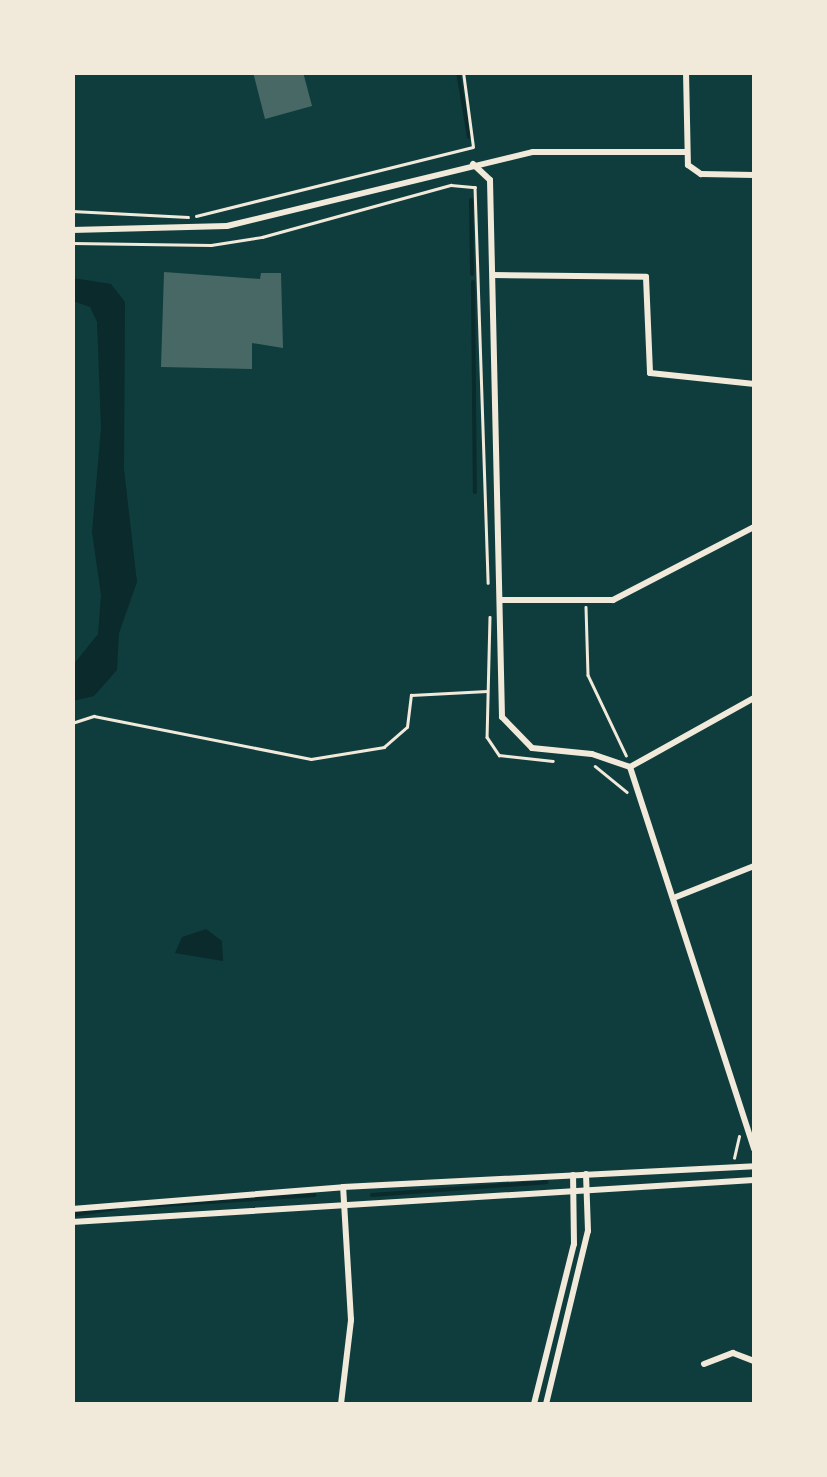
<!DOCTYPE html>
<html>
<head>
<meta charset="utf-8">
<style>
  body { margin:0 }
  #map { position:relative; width:827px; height:1477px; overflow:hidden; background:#0f3d3e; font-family:"Source Sans 3",sans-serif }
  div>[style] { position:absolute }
  .water>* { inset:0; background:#0a2a2b }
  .stream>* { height:4px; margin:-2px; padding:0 2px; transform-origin:2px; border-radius:2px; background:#0a2a2b }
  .building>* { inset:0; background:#486865 }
  .path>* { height:2.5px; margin:-1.25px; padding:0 1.25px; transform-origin:1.25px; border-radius:1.25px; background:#f1e9da }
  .minor>* { height:6px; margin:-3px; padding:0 3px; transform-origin:3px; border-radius:3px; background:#f1e9da }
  span { translate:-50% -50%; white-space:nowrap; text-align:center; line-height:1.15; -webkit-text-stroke:8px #f1e9da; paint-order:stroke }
  .frame { position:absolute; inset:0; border:75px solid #f1e9da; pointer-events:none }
</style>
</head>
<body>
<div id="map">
  <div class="water">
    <div style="clip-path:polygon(73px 278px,111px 284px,125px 302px,124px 469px,137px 582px,119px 633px,117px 670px,94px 696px,73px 701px,73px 665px,98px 634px,101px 595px,92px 532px,101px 428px,97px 322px,90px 307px,73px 301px)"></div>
    <div style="clip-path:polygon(206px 929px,222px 941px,223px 961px,175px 953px,182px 937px)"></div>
  </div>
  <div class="stream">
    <div style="left:458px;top:72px;width:66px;rotate:80.4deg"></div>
    <div style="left:471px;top:200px;width:74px;rotate:89.2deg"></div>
    <div style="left:473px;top:282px;width:210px;rotate:89.5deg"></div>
    <div style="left:372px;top:1195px;width:175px;rotate:-4.2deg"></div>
    <div style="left:131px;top:1207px;width:184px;rotate:-3.7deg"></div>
    <div style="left:72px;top:1215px;width:45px;rotate:-9deg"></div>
  </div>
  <div class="building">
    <div style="clip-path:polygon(253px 72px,303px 72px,312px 106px,265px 119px)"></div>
    <div style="clip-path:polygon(164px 272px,260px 279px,261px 273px,281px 273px,283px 348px,252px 343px,252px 369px,161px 367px)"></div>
  </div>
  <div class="path">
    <div style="left:72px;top:211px;width:116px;rotate:3deg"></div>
    <div style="left:196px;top:216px;width:285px;rotate:-14deg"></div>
    <div style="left:473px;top:147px;width:76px;rotate:-97.6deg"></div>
    <div style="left:72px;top:243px;width:139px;rotate:0.8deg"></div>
    <div style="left:211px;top:245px;width:52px;rotate:-8.9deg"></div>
    <div style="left:262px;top:237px;width:196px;rotate:-15.4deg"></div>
    <div style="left:451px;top:185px;width:24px;rotate:5deg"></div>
    <div style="left:475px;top:187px;width:396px;rotate:88.1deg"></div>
    <div style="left:586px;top:607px;width:68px;rotate:88.3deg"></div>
    <div style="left:588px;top:675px;width:89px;rotate:64.6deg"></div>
    <div style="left:490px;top:617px;width:120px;rotate:91.4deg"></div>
    <div style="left:487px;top:737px;width:22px;rotate:56deg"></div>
    <div style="left:499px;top:755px;width:54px;rotate:6.3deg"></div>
    <div style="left:72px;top:723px;width:23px;rotate:-18deg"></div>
    <div style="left:94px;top:716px;width:221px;rotate:11.2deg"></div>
    <div style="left:311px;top:759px;width:74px;rotate:-9.3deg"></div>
    <div style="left:384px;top:747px;width:30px;rotate:-41deg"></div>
    <div style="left:407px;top:727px;width:32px;rotate:-83deg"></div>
    <div style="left:411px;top:695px;width:76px;rotate:-3deg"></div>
    <div style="left:595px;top:766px;width:41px;rotate:39.1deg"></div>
    <div style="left:734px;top:1158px;width:22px;rotate:-77deg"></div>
  </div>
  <div class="minor">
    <div style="left:686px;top:72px;width:93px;rotate:88.8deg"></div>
    <div style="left:688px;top:165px;width:16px;rotate:35deg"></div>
    <div style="left:701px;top:174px;width:53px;rotate:1.1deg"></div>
    <div style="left:473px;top:164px;width:23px;rotate:43deg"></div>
    <div style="left:490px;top:180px;width:537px;rotate:88.72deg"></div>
    <div style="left:502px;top:717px;width:43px;rotate:45.9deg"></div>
    <div style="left:532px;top:748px;width:60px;rotate:5.7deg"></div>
    <div style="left:592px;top:754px;width:40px;rotate:18.9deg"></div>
    <div style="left:630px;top:767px;width:402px;rotate:72deg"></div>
    <div style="left:72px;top:230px;width:155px;rotate:-1.5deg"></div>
    <div style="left:227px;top:226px;width:315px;rotate:-13.6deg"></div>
    <div style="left:533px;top:152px;width:154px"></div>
    <div style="left:493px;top:275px;width:153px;rotate:0.7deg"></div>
    <div style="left:646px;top:277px;width:96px;rotate:87.6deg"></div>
    <div style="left:650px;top:373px;width:105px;rotate:6deg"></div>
    <div style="left:500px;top:600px;width:113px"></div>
    <div style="left:613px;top:600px;width:159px;rotate:-27.4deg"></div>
    <div style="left:630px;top:767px;width:142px;rotate:-29.1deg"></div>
    <div style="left:676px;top:897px;width:84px;rotate:-21.7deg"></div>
    <div style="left:72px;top:1209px;width:272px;rotate:-4.6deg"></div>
    <div style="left:343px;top:1187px;width:412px;rotate:-2.9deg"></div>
    <div style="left:72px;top:1222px;width:683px;rotate:-3.52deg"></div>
    <div style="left:704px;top:1364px;width:31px;rotate:-21deg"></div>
    <div style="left:733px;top:1353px;width:22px;rotate:21deg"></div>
    <div style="left:341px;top:1404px;width:85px;rotate:-83.2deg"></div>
    <div style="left:351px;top:1320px;width:133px;rotate:-93.4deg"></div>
    <div style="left:534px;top:1404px;width:165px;rotate:-76deg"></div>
    <div style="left:574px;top:1244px;width:69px;rotate:-90.8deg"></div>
    <div style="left:546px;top:1404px;width:178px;rotate:-76.4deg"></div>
    <div style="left:588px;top:1231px;width:57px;rotate:-92deg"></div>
  </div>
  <div class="frame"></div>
</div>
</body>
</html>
